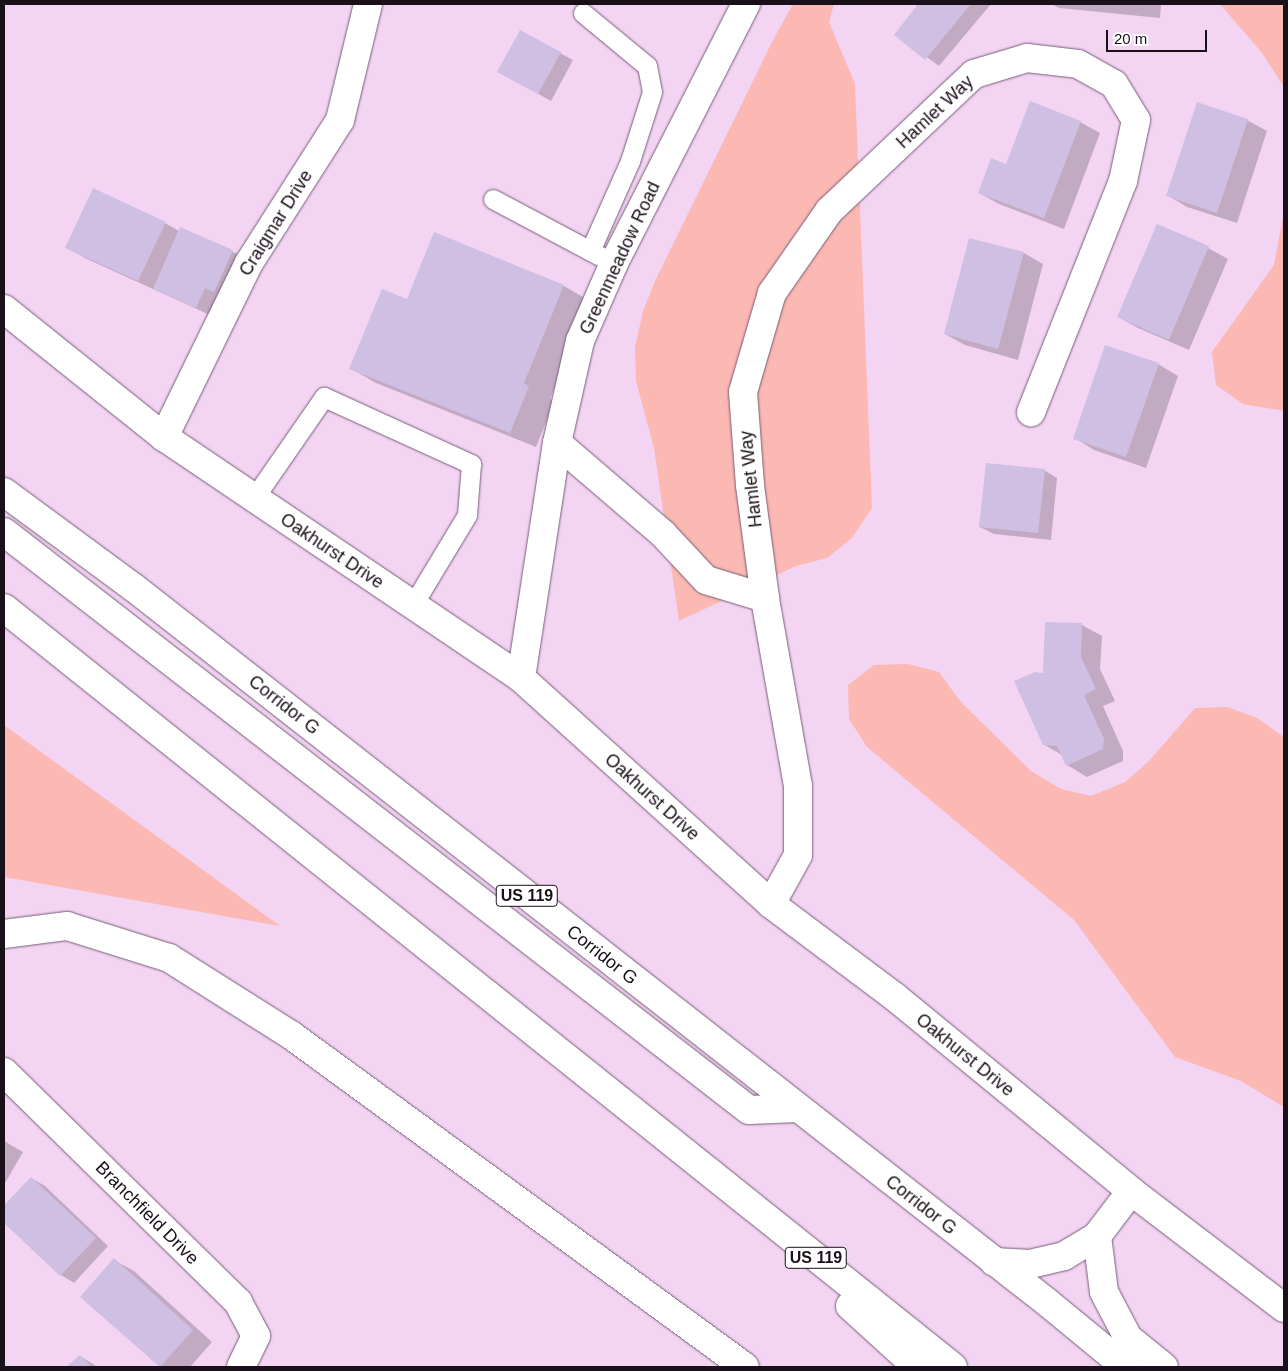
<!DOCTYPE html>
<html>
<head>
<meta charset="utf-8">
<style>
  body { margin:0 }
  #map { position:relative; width:1288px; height:1371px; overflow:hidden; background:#f3d5f3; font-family:Helvetica,sans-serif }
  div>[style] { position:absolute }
  .green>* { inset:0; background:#fcb8b2 }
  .shadow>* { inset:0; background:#0003 }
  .building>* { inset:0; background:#cfbfe3 }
  .roads { filter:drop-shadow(0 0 1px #775d77) drop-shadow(0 0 1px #775d77) }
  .lane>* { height:19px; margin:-9.5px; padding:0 9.5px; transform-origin:9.5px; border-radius:9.5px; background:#fff }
  .street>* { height:28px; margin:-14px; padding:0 14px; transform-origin:14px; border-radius:14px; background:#fff }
  .highway>* { height:28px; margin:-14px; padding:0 14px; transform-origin:14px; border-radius:14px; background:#fff }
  span { translate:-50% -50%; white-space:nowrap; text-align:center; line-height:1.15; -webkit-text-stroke:4px #fff; paint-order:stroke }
  .shield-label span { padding:1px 4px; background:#fff; border:1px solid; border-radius:4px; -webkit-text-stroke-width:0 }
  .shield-label { font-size:16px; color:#1a101a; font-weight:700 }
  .street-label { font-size:18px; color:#1a101a }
  .frame { position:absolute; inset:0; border:5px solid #1a101a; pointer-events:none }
  .scale { position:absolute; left:1106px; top:30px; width:101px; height:22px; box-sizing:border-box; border:2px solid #1a101a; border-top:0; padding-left:6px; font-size:15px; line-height:18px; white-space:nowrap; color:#1a101a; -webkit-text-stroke:4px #fff; paint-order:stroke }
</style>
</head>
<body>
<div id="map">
  <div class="green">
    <div style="clip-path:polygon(793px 4px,834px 4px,829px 22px,855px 84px,872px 508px,852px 538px,827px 558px,796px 566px,679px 621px,654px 448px,636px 381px,635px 347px,643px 311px,656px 279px,774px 38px)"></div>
    <div style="clip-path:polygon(1220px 4px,1284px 4px,1284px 87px,1262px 53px)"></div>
    <div style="clip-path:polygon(1284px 212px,1284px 411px,1243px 404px,1216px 385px,1212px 352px,1274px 265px)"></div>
    <div style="clip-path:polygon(908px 664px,939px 672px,960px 701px,1031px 771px,1061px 789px,1091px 796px,1125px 782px,1149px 761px,1195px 708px,1227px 707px,1257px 718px,1284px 737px,1284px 1107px,1241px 1081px,1175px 1057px,1074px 920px,867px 747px,849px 719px,848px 685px,874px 665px)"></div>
    <div style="clip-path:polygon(4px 725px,280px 926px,4px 877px)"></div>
  </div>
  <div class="shadow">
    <div style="clip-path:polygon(920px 4px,991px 4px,939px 66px,895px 34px)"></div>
    <div style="clip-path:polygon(1052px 4px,1161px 4px,1160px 18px,1059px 8px)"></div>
    <div style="clip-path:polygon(560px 53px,573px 60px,551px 101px,512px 79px)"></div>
    <div style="clip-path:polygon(1247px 120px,1267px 131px,1237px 223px,1187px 207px,1167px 195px)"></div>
    <div style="clip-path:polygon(1080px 122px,1100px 133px,1064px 229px,999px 204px,979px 193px,1007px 166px)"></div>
    <div style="clip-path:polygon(165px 223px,179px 231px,181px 228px,246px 258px,210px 315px,87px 259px,67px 248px)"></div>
    <div style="clip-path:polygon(1158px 226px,1208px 248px,1228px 259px,1189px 350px,1138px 328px,1118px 317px)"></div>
    <div style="clip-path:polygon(435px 234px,564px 286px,590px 301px,550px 399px,554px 402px,536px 447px,376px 383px,350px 368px,408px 301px)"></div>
    <div style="clip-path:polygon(1024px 253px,1043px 264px,1018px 360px,965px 345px,945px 334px)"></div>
    <div style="clip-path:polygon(1158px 364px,1178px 376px,1146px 468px,1094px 450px,1075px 438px)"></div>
    <div style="clip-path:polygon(1044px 470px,1057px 478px,1051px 540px,994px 534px,980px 527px)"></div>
    <div style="clip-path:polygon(1046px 623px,1082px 625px,1102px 636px,1100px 669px,1115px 701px,1103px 706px,1123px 751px,1123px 761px,1087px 777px,1067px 765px,1062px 755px,1043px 744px)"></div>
    <div style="clip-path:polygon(4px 1141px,23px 1152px,4px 1185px)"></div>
    <div style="clip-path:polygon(31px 1178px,45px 1186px,108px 1246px,74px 1283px,61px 1275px,4px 1221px,4px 1207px)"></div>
    <div style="clip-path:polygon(114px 1260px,134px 1271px,212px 1342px,190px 1367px,160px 1367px,82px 1296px)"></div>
    <div style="clip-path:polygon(80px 1356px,93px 1364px,97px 1367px,68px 1367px)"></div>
  </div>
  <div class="building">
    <div style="clip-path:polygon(918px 4px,971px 4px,925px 60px,894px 35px)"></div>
    <div style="clip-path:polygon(520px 30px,561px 52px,538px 94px,497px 72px)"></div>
    <div style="clip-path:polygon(1030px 101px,1081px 121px,1044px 218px,978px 193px,991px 158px,1006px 164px)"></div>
    <div style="clip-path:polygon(1197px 102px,1248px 119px,1217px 213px,1166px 196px)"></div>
    <div style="clip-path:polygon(93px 188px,166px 222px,138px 281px,65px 248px)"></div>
    <div style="clip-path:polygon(1157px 224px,1209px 246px,1169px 340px,1117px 317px)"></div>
    <div style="clip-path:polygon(180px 227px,233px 250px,214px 292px,205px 288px,196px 308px,153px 289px)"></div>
    <div style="clip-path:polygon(434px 232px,564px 285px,524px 383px,529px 386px,510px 433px,349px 369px,382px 289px,407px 299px)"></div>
    <div style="clip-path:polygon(969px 238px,1024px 252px,998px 349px,944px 334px)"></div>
    <div style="clip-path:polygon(1105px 345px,1159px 363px,1126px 457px,1073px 439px)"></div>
    <div style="clip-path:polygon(986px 463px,1045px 469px,1038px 533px,979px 527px)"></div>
    <div style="clip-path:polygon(1045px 622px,1082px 623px,1081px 657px,1096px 689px,1084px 695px,1104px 739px,1103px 749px,1066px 766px,1057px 746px,1043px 745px,1014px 681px,1035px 672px,1043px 673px)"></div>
    <div style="clip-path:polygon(31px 1177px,96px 1238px,60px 1276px,4px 1223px,4px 1205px)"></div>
    <div style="clip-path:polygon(114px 1258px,193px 1330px,160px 1367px,80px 1297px)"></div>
    <div style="clip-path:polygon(80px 1355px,92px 1367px,66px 1367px)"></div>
  </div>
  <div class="roads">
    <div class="lane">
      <div style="left:583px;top:13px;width:83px;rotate:39.6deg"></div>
      <div style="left:647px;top:66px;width:26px;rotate:79deg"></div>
      <div style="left:652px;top:92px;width:72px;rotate:107.7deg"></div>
      <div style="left:630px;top:161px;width:98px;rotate:114deg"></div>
      <div style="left:493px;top:199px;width:121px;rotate:28deg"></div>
      <div style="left:254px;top:498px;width:123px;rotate:-55.3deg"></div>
      <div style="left:324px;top:397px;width:162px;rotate:24.5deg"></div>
      <div style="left:471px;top:464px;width:51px;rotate:94.5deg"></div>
      <div style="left:467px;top:515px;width:106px;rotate:121.1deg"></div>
    </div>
    <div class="street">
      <div style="left:4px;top:309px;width:205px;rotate:38.7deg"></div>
      <div style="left:164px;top:437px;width:431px;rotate:34deg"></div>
      <div style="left:521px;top:678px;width:337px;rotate:42.1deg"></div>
      <div style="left:771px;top:904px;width:155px;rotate:36.9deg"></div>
      <div style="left:895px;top:997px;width:306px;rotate:39.4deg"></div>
      <div style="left:1131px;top:1191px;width:193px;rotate:37.4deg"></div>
      <div style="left:164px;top:437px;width:194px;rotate:-64deg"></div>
      <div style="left:249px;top:263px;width:169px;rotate:-57.5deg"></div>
      <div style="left:340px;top:120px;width:119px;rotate:-76.4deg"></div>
      <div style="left:557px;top:443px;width:140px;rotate:40.6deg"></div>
      <div style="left:663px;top:534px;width:63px;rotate:46.9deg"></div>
      <div style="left:706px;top:580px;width:62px;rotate:17deg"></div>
      <div style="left:521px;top:678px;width:238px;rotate:-81.3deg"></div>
      <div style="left:557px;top:443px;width:105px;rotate:-77.3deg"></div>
      <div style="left:580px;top:341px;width:85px;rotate:-66.4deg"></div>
      <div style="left:614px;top:263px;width:291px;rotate:-63deg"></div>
      <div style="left:771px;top:904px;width:56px;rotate:-61.1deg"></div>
      <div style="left:798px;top:855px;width:69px;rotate:-90deg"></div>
      <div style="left:798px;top:786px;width:191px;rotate:-100deg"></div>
      <div style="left:765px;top:598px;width:114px;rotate:-97.6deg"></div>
      <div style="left:750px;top:485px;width:93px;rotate:-94.3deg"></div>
      <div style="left:743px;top:392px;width:103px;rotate:-73.7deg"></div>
      <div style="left:772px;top:293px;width:100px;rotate:-55.2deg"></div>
      <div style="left:829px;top:211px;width:199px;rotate:-43.4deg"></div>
      <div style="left:974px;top:74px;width:55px;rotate:-16.8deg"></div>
      <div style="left:1027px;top:58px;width:51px;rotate:6.7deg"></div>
      <div style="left:1078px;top:64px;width:41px;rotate:29.1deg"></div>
      <div style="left:1114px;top:84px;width:42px;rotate:58.6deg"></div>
      <div style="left:1136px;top:120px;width:62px;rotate:102deg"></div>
      <div style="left:1123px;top:181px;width:249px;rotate:111.7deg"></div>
      <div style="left:4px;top:934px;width:64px;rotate:-7.2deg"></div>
      <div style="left:67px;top:926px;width:107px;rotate:17.4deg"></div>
      <div style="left:169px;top:958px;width:144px;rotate:32.3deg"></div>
      <div style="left:291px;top:1035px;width:562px;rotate:36.18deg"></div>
      <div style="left:4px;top:1072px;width:328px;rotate:44.5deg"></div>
      <div style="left:238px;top:1302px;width:38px;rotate:62deg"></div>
      <div style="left:256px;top:1336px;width:34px;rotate:116deg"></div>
      <div style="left:1097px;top:1236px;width:56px;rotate:-52.9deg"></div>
    </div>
    <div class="highway">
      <div style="left:4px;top:492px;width:160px;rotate:36.4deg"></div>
      <div style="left:133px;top:587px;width:1162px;rotate:38.04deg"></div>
      <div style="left:1048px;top:1303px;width:101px;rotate:39.4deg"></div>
      <div style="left:4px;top:532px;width:943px;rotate:37.81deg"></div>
      <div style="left:749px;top:1110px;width:49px;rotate:-2.3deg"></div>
      <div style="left:4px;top:608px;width:1215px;rotate:38.65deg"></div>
      <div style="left:994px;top:1262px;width:36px;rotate:3deg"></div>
      <div style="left:1030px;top:1264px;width:35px;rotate:-13deg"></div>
      <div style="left:1064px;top:1256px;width:39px;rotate:-31deg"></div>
      <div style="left:1097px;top:1236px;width:56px;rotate:82.9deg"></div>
      <div style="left:1104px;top:1292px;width:52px;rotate:62.4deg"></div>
      <div style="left:1128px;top:1338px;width:46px;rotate:38.9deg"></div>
      <div style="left:850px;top:1306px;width:91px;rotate:42.3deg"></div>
    </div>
  </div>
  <div class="shield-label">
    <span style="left:527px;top:896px">US 119</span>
    <span style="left:816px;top:1258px">US 119</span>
  </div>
  <div class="street-label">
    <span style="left:935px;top:112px;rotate:-43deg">Hamlet Way</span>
    <span style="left:276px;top:223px;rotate:-58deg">Craigmar Drive</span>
    <span style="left:620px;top:258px;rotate:-65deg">Greenmeadow Road</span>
    <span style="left:751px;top:479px;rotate:-96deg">Hamlet Way</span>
    <span style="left:332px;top:551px;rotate:34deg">Oakhurst Drive</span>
    <span style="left:284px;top:705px;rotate:38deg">Corridor G</span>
    <span style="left:652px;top:797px;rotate:42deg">Oakhurst Drive</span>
    <span style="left:602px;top:955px;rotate:38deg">Corridor G</span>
    <span style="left:965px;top:1055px;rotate:39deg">Oakhurst Drive</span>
    <span style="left:921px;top:1205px;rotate:38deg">Corridor G</span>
    <span style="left:147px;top:1213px;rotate:45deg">Branchfield Drive</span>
  </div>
  <div class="frame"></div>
  <div class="scale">20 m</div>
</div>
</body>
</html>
